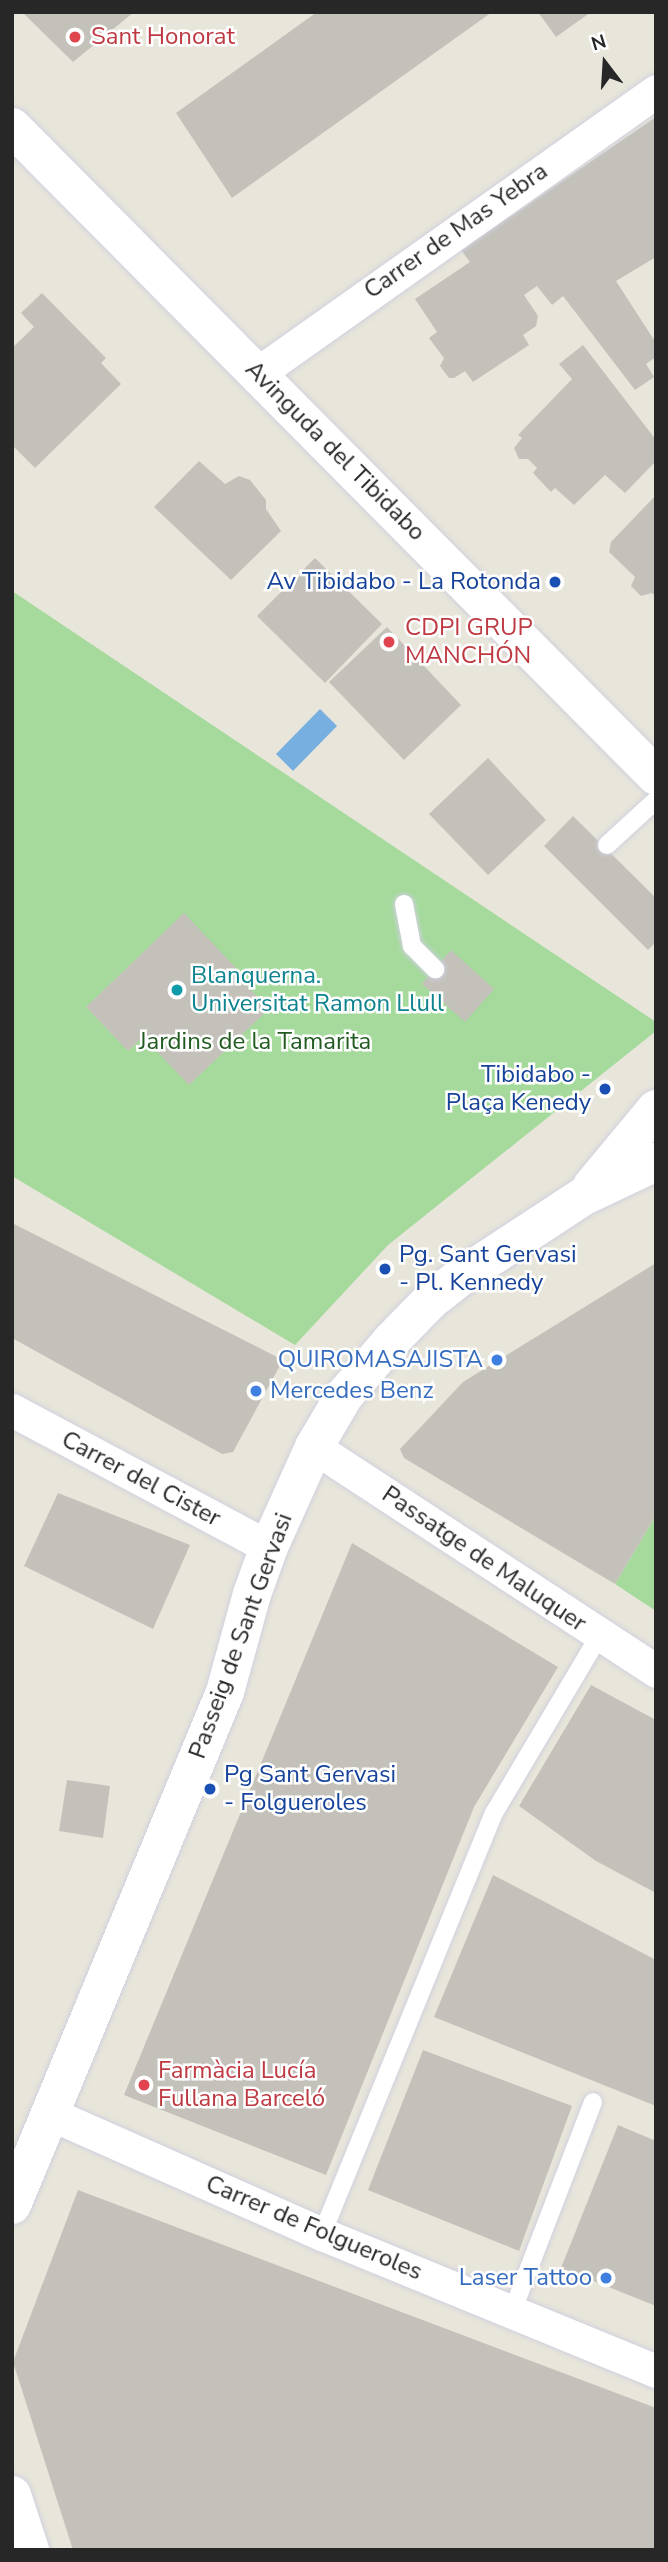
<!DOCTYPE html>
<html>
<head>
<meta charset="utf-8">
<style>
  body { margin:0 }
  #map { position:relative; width:668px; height:2562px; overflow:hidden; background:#e8e5da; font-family:"Nunito Sans",sans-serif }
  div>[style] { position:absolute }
  .green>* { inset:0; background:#a5da9c }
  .water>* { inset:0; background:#77b0e0 }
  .building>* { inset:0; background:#c4c1ba }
  .roads { filter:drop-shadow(0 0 2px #d0d0df) drop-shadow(0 0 2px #d0d0df) }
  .service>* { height:18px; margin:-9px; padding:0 9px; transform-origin:9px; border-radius:9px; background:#fff }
  .minor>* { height:33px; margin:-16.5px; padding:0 16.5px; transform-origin:16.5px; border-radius:16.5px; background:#fff }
  .tertiary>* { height:38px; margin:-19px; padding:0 19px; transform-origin:19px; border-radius:19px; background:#fff }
  .secondary>* { height:38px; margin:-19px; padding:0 19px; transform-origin:19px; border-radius:19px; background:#fff }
  .dots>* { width:19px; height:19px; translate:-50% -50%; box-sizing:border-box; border:4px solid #fff; border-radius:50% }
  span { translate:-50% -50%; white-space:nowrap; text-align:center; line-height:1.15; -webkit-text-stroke:5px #fff; paint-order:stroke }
  .health-label { font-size:24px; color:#be3a42 }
  .left { translate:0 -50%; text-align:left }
  .street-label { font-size:24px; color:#272727 }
  .transit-label { font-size:24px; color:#164399 }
  .right { translate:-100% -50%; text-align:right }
  .culture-label { font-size:24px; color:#0d838f }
  .park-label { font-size:24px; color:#215b20 }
  .shop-label { font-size:24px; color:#366cbe }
  .frame { position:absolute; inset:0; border:14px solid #272727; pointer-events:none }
  .north { position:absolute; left:570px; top:28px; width:70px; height:70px; -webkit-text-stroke:5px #fff; paint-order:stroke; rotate:343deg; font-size:19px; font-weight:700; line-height:28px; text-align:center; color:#272727 }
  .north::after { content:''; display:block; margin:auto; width:24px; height:32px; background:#272727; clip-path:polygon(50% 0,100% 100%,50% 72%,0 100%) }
</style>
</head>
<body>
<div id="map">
  <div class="green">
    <div style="clip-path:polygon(12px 591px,656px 1022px,656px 1031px,388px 1245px,295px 1345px,12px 1176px)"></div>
    <div style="clip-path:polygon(656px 1515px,656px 1611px,615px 1584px)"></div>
  </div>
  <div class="water">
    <div style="clip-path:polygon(320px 709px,337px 726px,293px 771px,276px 754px)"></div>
  </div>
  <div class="building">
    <div style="clip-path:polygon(22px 12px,134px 12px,73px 62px)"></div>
    <div style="clip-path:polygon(317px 12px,492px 12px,232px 198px,176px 113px)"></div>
    <div style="clip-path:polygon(538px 12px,591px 12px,556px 37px)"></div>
    <div style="clip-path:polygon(656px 117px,656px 257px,616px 281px,656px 343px,656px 357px,646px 364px,654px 377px,635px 390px,563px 296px,552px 305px,537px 286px,524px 295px,538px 316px,536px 326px,523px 335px,529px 345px,473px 382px,465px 371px,454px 378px,449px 378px,440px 366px,444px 358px,429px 338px,437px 332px,415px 299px,470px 262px,461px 250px)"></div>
    <div style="clip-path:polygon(42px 293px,106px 358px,101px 363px,121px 384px,35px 468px,12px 445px,12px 348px,34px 327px,21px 313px)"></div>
    <div style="clip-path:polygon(583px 345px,656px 440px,656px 461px,625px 493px,605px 475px,574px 505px,555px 488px,551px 492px,533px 473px,537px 468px,528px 459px,519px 459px,514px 448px,522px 438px,518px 435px,572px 379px,559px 364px)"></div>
    <div style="clip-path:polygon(199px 461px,225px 484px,239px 476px,250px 480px,266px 500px,266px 509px,281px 531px,231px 580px,154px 507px)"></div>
    <div style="clip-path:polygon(656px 495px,656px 597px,652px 593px,641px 596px,631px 586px,635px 577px,609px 552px,611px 542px)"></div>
    <div style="clip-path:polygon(315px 558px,382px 624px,325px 683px,257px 616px)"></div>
    <div style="clip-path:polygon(387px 627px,461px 705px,404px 760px,329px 682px)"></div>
    <div style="clip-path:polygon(488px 758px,546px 820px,488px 875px,429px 814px)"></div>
    <div style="clip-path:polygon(573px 816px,656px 898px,656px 942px,648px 950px,544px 846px)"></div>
    <div style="clip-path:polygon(184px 913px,238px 970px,235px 973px,269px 1009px,189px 1085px,143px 1037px,128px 1051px,86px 1007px)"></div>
    <div style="clip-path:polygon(451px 950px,494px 989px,465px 1022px,422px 984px)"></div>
    <div style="clip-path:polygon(12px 1223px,283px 1360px,233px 1452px,222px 1454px,12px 1338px)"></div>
    <div style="clip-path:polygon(656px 1263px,656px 1515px,615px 1584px,404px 1458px,400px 1449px,463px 1382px)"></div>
    <div style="clip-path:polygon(58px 1493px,190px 1545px,153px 1629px,24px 1566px)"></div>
    <div style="clip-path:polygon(352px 1543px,558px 1667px,474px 1807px,326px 2175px,124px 2095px)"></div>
    <div style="clip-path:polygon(591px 1685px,656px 1720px,656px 1893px,596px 1861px,519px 1806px)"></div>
    <div style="clip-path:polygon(67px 1780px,110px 1786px,103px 1838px,59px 1831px)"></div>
    <div style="clip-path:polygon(493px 1875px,656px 1960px,656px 2106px,434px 2017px)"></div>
    <div style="clip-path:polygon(423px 2050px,572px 2106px,519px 2251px,368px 2190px)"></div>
    <div style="clip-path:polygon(618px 2125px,656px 2141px,656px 2306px,561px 2268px)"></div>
    <div style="clip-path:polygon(78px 2190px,656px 2408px,656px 2550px,73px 2550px,13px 2362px)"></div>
  </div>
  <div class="roads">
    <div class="service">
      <div style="left:607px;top:845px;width:67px;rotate:-42.6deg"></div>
      <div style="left:404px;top:904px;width:43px;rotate:79.2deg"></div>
      <div style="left:412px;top:946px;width:33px;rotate:45deg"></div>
      <div style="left:322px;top:2234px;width:455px;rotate:-67.8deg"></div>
      <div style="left:494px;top:1813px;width:206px;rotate:-59.3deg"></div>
      <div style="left:512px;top:2312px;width:225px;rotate:-68.9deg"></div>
    </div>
    <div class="minor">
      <div style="left:258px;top:373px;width:488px;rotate:-35.3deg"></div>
      <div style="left:12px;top:1410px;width:291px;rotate:28.1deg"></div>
      <div style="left:314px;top:1447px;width:409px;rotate:33.2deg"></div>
      <div style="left:51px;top:2114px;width:296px;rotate:23.9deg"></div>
      <div style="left:322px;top:2234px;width:361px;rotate:22.3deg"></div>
    </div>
    <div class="tertiary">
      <div style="left:592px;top:1186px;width:100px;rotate:-50.3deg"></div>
      <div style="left:12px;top:2205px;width:555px;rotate:-67.45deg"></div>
      <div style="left:225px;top:1692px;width:102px;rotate:-74.6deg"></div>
      <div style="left:252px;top:1594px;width:50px;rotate:-70.1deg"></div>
      <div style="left:269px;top:1547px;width:110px;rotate:-65.8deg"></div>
      <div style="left:314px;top:1447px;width:59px;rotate:-59.5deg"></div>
      <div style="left:344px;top:1396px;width:72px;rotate:-49.5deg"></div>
      <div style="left:391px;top:1341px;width:57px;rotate:-45.7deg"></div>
      <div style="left:431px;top:1300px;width:39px;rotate:-38deg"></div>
      <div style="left:462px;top:1276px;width:146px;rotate:-33.3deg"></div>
      <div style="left:584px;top:1196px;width:80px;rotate:-25.3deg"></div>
      <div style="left:12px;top:2495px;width:58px;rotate:71.9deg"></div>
    </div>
    <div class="secondary">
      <div style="left:12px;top:127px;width:914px;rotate:45.22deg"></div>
    </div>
  </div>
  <div class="dots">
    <div style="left:75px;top:37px;background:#e0444e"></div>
    <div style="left:555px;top:582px;background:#1a4fb4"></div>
    <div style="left:389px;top:642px;background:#e0444e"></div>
    <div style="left:177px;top:990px;background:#0f9aa8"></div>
    <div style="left:605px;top:1089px;background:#1a4fb4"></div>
    <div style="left:385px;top:1269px;background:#1a4fb4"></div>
    <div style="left:497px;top:1360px;background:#3f7fe0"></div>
    <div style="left:256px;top:1391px;background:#3f7fe0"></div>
    <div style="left:210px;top:1789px;background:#1a4fb4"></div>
    <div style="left:144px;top:2085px;background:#e0444e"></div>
    <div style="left:606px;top:2278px;background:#3f7fe0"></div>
  </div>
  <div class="health-label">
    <span class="left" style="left:91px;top:37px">Sant Honorat</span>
    <span class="left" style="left:405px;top:642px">CDPI GRUP<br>MANCHÓN</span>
    <span class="left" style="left:158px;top:2085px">Farmàcia Lucía<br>Fullana Barceló</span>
  </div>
  <div class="street-label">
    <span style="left:456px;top:231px;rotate:-35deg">Carrer de Mas Yebra</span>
    <span style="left:335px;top:451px;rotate:45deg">Avinguda del Tibidabo</span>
    <span style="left:141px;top:1479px;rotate:28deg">Carrer del Cister</span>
    <span style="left:484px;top:1559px;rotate:34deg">Passatge de Maluquer</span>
    <span style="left:241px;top:1636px;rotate:-70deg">Passeig de Sant Gervasi</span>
    <span style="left:314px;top:2228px;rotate:23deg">Carrer de Folgueroles</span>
  </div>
  <div class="transit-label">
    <span class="right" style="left:541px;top:582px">Av Tibidabo - La Rotonda</span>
    <span class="right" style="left:591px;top:1089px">Tibidabo -<br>Plaça Kenedy</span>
    <span class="left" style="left:399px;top:1269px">Pg. Sant Gervasi<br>- Pl. Kennedy</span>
    <span class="left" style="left:224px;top:1789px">Pg Sant Gervasi<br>- Folgueroles</span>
  </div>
  <div class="culture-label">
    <span class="left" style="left:191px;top:990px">Blanquerna.<br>Universitat Ramon Llull</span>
  </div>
  <div class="park-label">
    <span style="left:255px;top:1042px">Jardins de la Tamarita</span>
  </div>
  <div class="shop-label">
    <span class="right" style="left:483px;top:1360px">QUIROMASAJISTA</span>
    <span class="left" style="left:270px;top:1391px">Mercedes Benz</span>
    <span class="right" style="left:592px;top:2278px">Laser Tattoo</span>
  </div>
  <div class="frame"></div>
  <div class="north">N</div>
</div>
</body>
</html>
